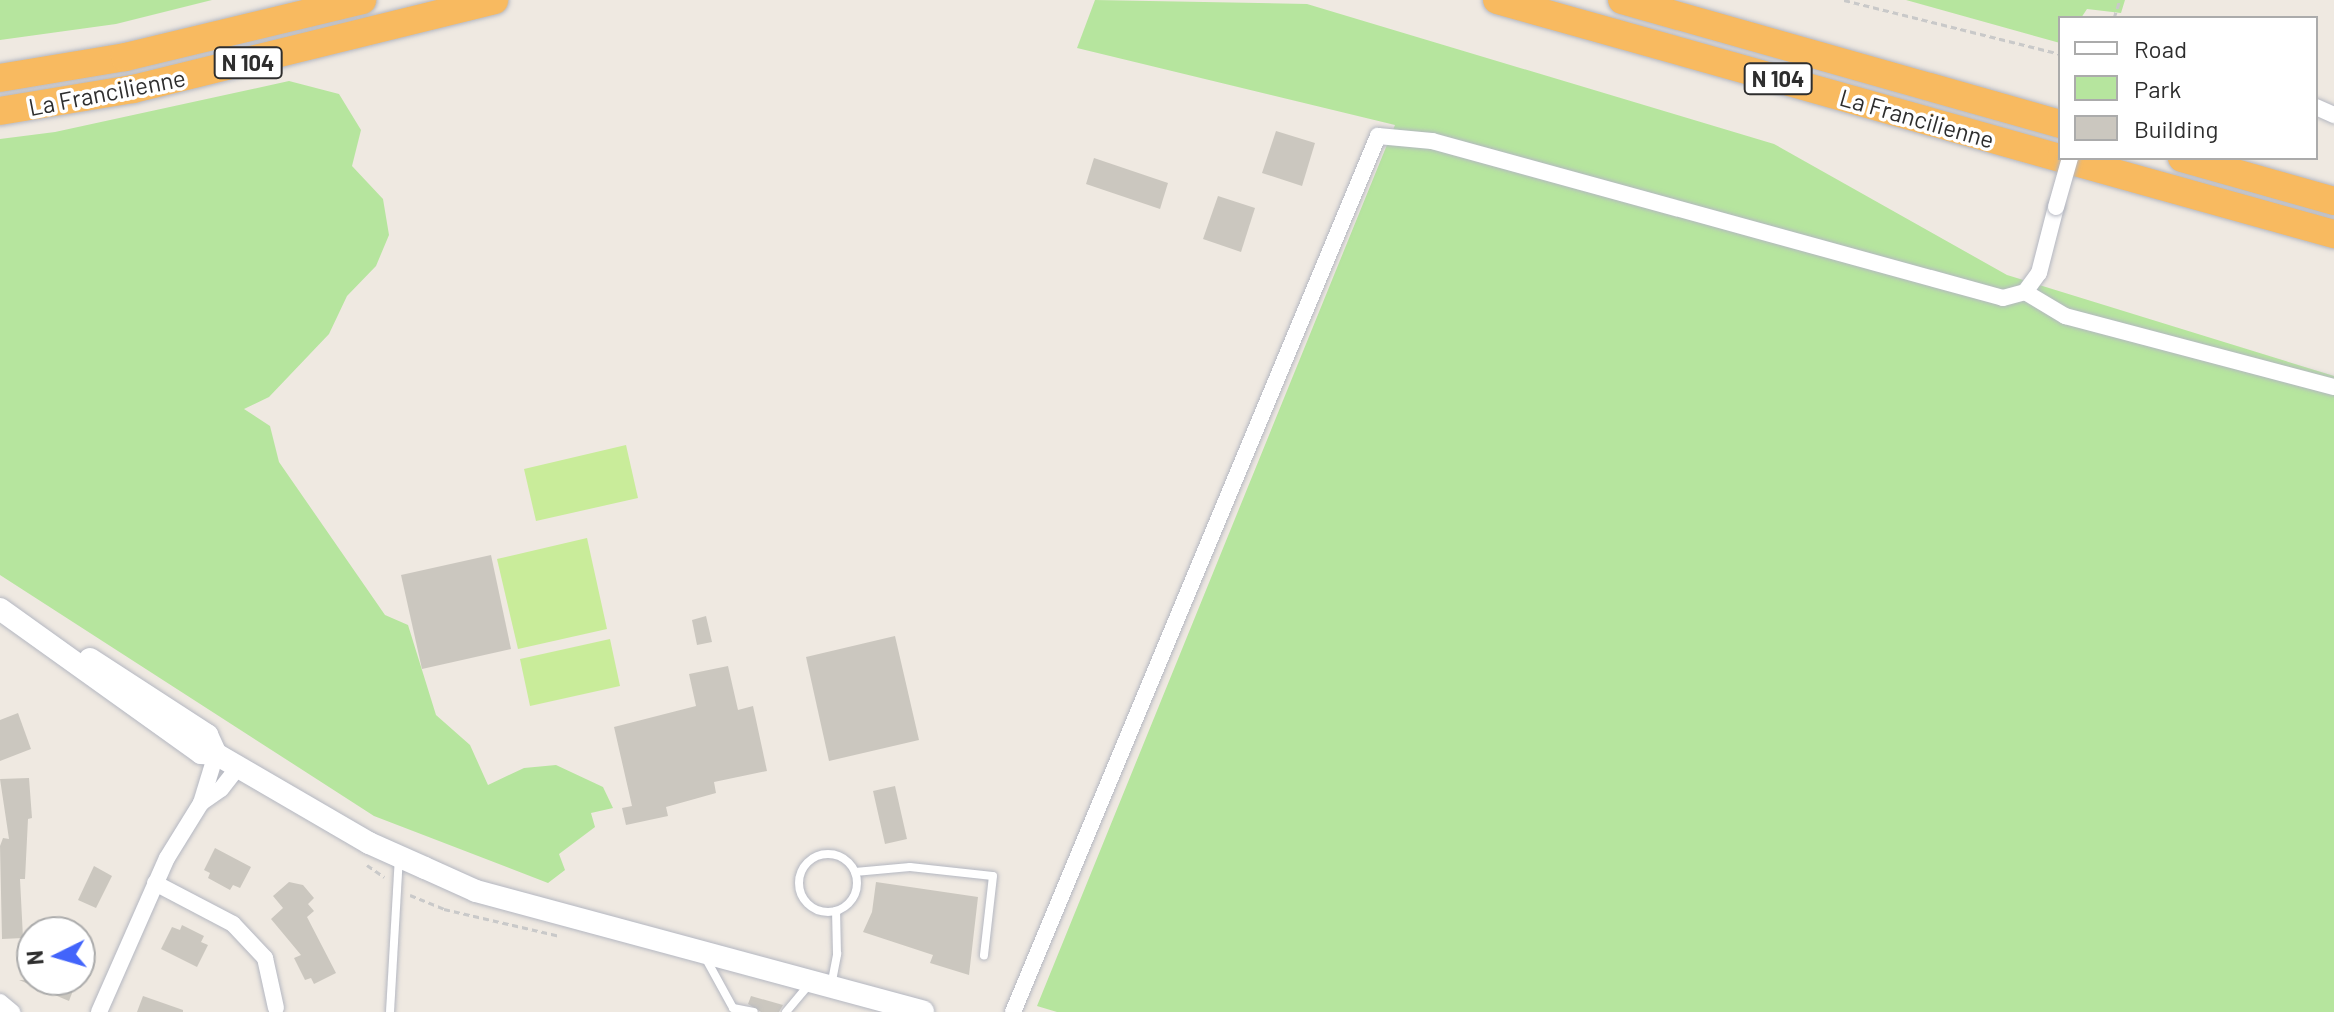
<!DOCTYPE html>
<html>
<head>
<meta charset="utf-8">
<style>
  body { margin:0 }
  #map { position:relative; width:2334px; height:1012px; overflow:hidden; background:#efe9e1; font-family:Barlow,sans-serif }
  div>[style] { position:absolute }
  .green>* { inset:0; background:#b6e59e }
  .pitch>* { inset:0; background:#c9ec9a }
  .building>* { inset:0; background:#cbc7bf }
  .path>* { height:3px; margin-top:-1.5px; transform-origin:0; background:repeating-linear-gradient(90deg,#c9c9c9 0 6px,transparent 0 10px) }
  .roads { filter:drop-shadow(0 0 2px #b4b7c1) drop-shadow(0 0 2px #b4b7c1) }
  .service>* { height:8px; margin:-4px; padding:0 4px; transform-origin:4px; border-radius:4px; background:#fff }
  .service>.ring { margin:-4px; padding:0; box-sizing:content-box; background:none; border:8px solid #fff; border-radius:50% }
  .minor>* { height:16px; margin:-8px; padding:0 8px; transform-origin:8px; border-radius:8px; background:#fff }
  .tertiary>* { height:22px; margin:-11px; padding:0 11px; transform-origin:11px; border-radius:11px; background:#fff }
  .trunk>* { height:28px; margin:-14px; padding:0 14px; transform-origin:14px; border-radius:14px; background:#f8ba60 }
  .bridges { filter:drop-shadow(0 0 2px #b4b7c1) drop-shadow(0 0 2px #b4b7c1) }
  .minor-bridge>* { height:16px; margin:-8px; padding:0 8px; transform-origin:8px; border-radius:8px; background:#fff }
  span { translate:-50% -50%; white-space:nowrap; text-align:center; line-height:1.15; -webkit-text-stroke:7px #fff; paint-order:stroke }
  .shield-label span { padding:2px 6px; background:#fff; border:2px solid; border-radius:6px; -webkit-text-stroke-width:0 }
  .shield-label { font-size:22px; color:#2e2e2e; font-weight:700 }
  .street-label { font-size:24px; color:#2e2e2e }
  .legend { position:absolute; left:2058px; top:16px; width:260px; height:144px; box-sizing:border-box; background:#fff; border:2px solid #ababab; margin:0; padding:10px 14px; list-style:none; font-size:24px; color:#2e2e2e }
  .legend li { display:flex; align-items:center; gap:16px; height:40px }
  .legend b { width:40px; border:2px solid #ababab }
  .north { position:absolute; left:16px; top:916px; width:80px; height:80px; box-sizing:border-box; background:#fff; border:2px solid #ababab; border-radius:50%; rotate:265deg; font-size:22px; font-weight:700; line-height:32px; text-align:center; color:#2e2e2e }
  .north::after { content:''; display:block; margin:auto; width:28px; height:36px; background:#4264fb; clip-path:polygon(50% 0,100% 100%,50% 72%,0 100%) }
</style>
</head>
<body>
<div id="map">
  <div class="green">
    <div style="clip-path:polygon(0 0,212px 0,116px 24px,0 40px)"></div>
    <div style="clip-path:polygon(1095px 0,1307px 4px,1774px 144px,2007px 275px,2334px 376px,2334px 1012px,1057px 1012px,1037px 1006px,1395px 125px,1077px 48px)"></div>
    <div style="clip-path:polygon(1906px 0,2125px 0,2121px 13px,2087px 9px,2081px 18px,2060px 18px,2060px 43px)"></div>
    <div style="clip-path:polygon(289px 81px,339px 94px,361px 130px,352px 166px,383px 199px,389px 235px,376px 266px,347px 296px,329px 334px,269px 397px,244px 409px,270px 426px,279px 462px,385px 615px,408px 625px,436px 715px,470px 745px,488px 785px,524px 768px,556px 765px,603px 787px,613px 808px,591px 813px,595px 827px,559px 854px,565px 870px,548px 883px,374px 816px,0 575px,0 139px,55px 132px)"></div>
  </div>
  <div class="pitch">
    <div style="clip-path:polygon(626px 445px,638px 498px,536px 521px,524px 469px)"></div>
    <div style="clip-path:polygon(587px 538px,607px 629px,518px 649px,497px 559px)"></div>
    <div style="clip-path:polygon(610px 639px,620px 686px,530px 706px,520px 659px)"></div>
  </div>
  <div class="building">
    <div style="clip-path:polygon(1276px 131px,1315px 143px,1302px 186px,1262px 173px)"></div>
    <div style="clip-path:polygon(1094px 158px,1168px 183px,1160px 209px,1086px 184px)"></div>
    <div style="clip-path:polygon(1218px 196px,1255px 208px,1241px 252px,1203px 239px)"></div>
    <div style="clip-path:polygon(491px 555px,511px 649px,422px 669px,401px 575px)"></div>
    <div style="clip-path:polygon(706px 616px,712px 642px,697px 645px,692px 620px)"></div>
    <div style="clip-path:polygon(895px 636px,919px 740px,829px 761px,806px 657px)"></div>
    <div style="clip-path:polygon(728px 666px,738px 710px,753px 706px,767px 771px,714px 782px,716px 793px,666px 807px,668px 816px,626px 825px,622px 808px,632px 806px,614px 727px,696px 706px,689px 674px)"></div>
    <div style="clip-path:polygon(18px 713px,31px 749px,0 761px,0 720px)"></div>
    <div style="clip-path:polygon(29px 778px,32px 818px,28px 819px,25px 879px,20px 879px,23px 938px,2px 939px,0 846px,3px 838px,9px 839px,0 779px)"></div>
    <div style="clip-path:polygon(895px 786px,907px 839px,885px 844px,873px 791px)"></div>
    <div style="clip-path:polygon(215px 848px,251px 867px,240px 888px,233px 885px,230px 890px,208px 878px,210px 873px,204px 870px)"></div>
    <div style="clip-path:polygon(94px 866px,112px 876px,96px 908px,78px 900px)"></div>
    <div style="clip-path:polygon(289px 882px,303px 885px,314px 898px,308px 904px,314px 911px,307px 917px,336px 973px,314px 984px,311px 978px,305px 980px,294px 958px,301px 955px,271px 919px,283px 908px,273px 896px)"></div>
    <div style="clip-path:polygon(876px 882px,978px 897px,969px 975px,930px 963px,933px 955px,863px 932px,872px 912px)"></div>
    <div style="clip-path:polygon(182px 925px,204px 936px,201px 942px,208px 945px,197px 967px,161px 949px,172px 927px,180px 930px)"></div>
    <div style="clip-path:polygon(19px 980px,77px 980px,69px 1001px)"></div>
    <div style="clip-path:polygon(143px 996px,183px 1010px,183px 1012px,137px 1012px)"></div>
    <div style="clip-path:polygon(751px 996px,783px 1005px,779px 1012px,761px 1012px,748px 1004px)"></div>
  </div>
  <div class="path">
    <div style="left:1844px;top:0;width:223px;rotate:14deg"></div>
    <div style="left:2114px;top:18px;width:19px;rotate:-72deg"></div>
    <div style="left:367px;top:865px;width:21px;rotate:35deg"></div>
    <div style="left:410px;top:895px;width:37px;rotate:22deg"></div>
    <div style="left:444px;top:909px;width:119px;rotate:13.1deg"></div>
  </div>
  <div class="roads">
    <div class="service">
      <div class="ring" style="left:799px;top:854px;width:50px;height:50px"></div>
      <div style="left:855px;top:872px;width:55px;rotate:-5.2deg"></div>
      <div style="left:910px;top:867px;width:83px;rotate:6.2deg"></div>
      <div style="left:993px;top:876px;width:80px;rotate:96.5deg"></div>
      <div style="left:705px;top:957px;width:58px;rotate:61.2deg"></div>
      <div style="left:733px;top:1008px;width:21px;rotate:11deg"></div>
      <div style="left:831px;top:986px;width:33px;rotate:-79deg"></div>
      <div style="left:837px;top:954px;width:43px;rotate:-91.3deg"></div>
      <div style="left:390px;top:1012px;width:155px;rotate:-86.7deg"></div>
      <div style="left:786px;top:1012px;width:39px;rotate:-50deg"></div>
    </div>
    <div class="minor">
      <div style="left:2316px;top:107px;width:20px;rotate:24deg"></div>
      <div style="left:2025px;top:292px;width:47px;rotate:31deg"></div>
      <div style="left:2065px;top:316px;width:278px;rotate:14.8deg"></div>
      <div style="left:201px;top:803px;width:51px;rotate:-73deg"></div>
      <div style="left:155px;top:883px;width:88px;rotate:27.7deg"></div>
      <div style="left:233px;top:924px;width:47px;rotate:46.7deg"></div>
      <div style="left:265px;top:958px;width:51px;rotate:77.6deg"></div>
      <div style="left:0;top:1002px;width:16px;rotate:40deg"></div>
      <div style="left:99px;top:1012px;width:168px;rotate:-66.2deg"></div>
      <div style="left:167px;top:858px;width:65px;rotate:-58.3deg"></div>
      <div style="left:201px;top:803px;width:24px;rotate:-35deg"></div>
      <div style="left:221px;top:789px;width:29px;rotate:-52deg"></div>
      <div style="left:1013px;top:1012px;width:949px;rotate:-67.38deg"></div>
      <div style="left:1378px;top:136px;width:54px;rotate:5.3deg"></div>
      <div style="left:1432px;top:141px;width:592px;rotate:15.37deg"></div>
      <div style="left:2003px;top:298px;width:23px;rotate:-15deg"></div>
      <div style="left:2025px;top:292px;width:24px;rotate:-54deg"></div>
      <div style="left:2039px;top:273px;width:68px;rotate:-75.6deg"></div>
    </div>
    <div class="tertiary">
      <div style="left:0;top:609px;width:247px;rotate:35.6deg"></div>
      <div style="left:201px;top:753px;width:15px;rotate:4deg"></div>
      <div style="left:216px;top:754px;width:177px;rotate:30.2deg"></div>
      <div style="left:369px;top:843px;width:61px;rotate:24.1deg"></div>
      <div style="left:425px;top:868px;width:56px;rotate:24.3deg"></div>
      <div style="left:476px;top:891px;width:463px;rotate:15.1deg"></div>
      <div style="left:90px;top:659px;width:140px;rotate:33deg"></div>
      <div style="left:207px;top:735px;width:21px;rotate:65deg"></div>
    </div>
    <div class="trunk">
      <div style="left:1497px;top:0;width:585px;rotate:15.68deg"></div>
      <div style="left:1622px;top:0;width:455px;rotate:15.8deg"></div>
      <div style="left:0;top:78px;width:127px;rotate:-9.5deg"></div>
      <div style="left:125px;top:57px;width:244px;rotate:-13.5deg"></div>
      <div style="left:0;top:111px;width:135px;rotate:-9.4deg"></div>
      <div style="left:133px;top:89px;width:372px;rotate:-13.8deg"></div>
      <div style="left:2061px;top:158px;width:283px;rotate:15.6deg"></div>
      <div style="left:2182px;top:158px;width:158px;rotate:15.8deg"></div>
    </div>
  </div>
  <div class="bridges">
    <div class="minor-bridge">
      <div style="left:2056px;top:207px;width:51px;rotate:-74.1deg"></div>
    </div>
  </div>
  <div class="shield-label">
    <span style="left:248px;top:63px">N 104</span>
    <span style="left:1778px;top:79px">N 104</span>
  </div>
  <div class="street-label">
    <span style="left:107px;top:92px;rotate:-11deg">La Francilienne</span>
    <span style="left:1917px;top:118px;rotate:16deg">La Francilienne</span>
  </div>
  <ul class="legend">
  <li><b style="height:10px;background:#fff"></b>Road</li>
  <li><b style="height:22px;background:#b6e59e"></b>Park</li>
  <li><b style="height:22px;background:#cbc7bf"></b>Building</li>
  </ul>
  <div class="north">N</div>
</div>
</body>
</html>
